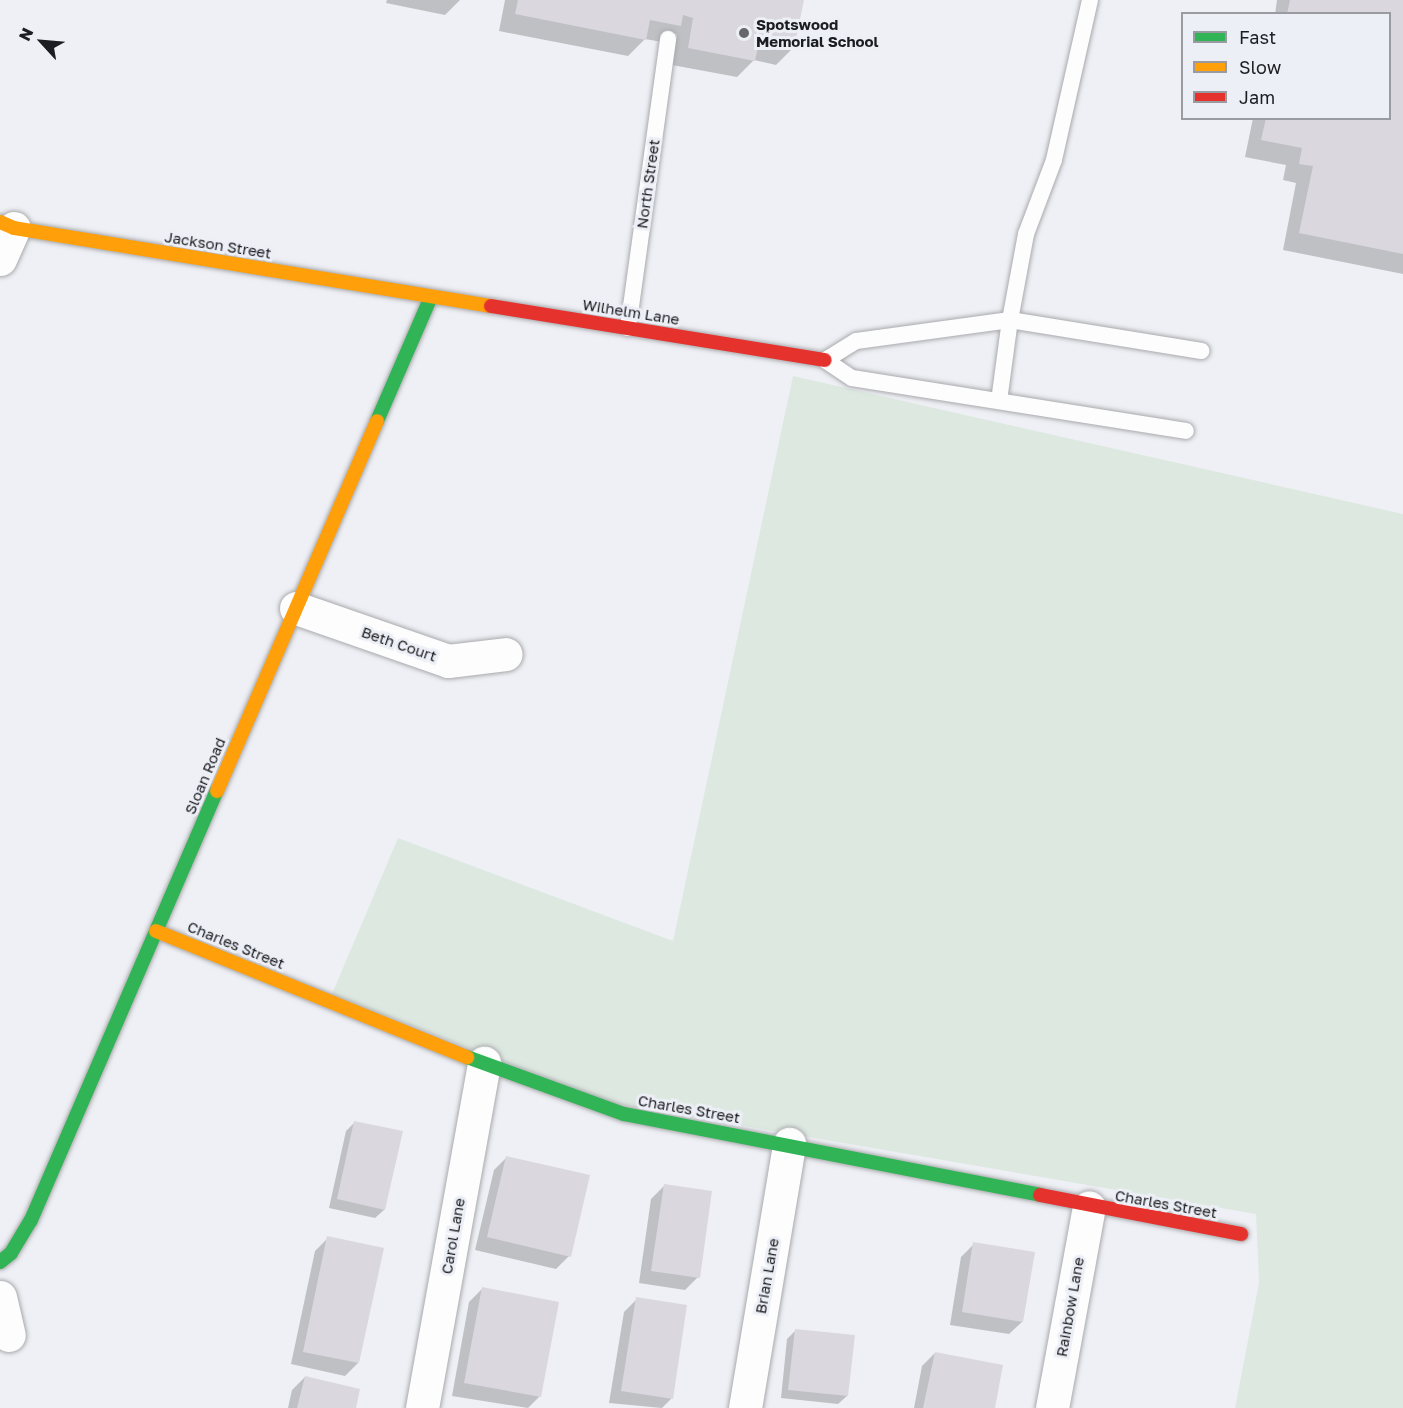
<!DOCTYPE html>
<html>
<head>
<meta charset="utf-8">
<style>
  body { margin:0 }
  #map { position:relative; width:1403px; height:1408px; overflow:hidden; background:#eff0f5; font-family:"Golos Text",sans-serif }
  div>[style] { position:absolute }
  .green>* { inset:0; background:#dde9e0 }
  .shadow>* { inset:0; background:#0003 }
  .building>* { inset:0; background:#dad7df }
  .roads { filter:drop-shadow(0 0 2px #a9aaad) drop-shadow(0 0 2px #a9aaad) }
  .lane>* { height:16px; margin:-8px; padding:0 8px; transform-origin:8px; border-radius:8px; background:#fdfdfe }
  .street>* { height:33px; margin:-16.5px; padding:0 16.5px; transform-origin:16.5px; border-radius:16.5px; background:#fdfdfe }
  .fast>* { height:14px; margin:-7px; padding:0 7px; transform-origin:7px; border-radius:7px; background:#30b455 }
  .slow>* { height:14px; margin:-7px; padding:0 7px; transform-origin:7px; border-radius:7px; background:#ff9f0a }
  .jam>* { height:14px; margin:-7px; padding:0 7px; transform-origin:7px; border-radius:7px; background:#e5322d }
  .dots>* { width:16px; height:16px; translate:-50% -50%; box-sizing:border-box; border:3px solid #edeff7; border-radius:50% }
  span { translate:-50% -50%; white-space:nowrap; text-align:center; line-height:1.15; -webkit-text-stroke:6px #edeff7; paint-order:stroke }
  .poi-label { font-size:15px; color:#1c1d20; font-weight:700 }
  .left { translate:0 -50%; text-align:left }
  .street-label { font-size:15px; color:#1c1d20 }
  .legend { position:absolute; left:1181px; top:12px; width:210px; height:108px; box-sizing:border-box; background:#edeff7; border:2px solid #999ba1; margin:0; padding:8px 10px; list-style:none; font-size:18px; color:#1c1d20 }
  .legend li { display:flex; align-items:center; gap:12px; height:30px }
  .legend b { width:30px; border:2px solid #999ba1 }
  .north { position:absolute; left:12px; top:12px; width:60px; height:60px; -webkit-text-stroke:4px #edeff7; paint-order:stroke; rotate:296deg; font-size:16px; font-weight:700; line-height:24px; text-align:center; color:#1c1d20 }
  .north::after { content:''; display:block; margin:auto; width:21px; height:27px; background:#1c1d20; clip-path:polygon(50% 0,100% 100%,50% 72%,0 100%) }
</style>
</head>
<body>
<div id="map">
  <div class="green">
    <div style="clip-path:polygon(793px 376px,1403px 514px,1403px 1408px,1235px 1408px,1259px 1283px,1256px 1214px,606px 1102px,332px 994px,398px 838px,673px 941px)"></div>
  </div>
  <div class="shadow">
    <div style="clip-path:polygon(387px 0,460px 0,445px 15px,386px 3px)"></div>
    <div style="clip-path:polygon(505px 0,802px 0,793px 48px,776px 65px,754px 60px,737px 77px,672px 65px,677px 34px,671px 33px,662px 42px,645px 39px,628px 56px,499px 31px)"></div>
    <div style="clip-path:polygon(1277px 0,1403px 0,1403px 274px,1283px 250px,1296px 183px,1283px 180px,1286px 165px,1245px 157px,1253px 118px,1390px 118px,1390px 14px,1275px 14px)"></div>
    <div style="clip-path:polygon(355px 1122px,384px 1210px,375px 1218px,329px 1208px,346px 1131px)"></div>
    <div style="clip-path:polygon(507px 1157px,569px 1256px,556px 1269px,475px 1250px,494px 1170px)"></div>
    <div style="clip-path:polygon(664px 1186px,698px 1277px,685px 1290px,639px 1283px,651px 1199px)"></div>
    <div style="clip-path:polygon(328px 1238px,358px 1363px,345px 1376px,291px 1364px,315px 1251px)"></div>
    <div style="clip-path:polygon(974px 1244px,1022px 1322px,1009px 1334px,950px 1325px,961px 1257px)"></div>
    <div style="clip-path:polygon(482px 1289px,557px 1303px,539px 1397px,528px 1408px,452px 1396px,469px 1302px)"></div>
    <div style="clip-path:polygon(637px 1299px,671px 1399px,662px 1408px,609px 1403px,624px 1312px)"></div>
    <div style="clip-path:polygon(796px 1330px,847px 1396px,838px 1404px,781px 1398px,787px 1339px)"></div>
    <div style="clip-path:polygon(935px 1353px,993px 1408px,914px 1408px,922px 1366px)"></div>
    <div style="clip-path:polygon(305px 1377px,354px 1408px,288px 1408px,292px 1390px)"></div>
  </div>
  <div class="building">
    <div style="clip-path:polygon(518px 0,804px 0,794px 48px,759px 42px,755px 61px,688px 48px,693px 18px,683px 15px,681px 26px,650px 20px,646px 40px,515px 14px)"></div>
    <div style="clip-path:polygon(1290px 0,1403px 0,1403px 254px,1299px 233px,1313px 166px,1299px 164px,1302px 148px,1261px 140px,1266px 118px,1390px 118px,1390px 14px,1287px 14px)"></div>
    <div style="clip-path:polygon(354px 1121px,403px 1131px,385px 1210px,337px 1199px)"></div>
    <div style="clip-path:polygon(506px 1156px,590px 1175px,571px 1257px,487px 1237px)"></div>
    <div style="clip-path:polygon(664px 1184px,712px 1191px,700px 1278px,651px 1271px)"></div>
    <div style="clip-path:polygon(327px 1236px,384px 1248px,359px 1363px,303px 1352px)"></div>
    <div style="clip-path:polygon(973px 1242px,1035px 1252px,1023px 1322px,962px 1312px)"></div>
    <div style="clip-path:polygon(482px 1287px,559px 1302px,541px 1397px,464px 1383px)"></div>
    <div style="clip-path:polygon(636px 1297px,687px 1305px,673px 1399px,621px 1391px)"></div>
    <div style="clip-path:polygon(795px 1329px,855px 1335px,848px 1396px,788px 1390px)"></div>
    <div style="clip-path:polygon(935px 1352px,1003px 1365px,995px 1408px,923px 1408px)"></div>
    <div style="clip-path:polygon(305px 1376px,360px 1389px,356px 1408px,297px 1408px)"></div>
  </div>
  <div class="roads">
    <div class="lane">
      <div style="left:1090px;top:0;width:164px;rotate:102.7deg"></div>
      <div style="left:1054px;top:160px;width:79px;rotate:110.7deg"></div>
      <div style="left:1026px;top:234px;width:87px;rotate:100.5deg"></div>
      <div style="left:1010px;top:320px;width:194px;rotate:9.2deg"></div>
      <div style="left:628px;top:328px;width:292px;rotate:-82.1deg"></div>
      <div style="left:999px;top:401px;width:82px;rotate:-82.3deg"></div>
      <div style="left:1010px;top:320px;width:155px;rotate:172.2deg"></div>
      <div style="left:856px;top:341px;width:36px;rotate:148deg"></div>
      <div style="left:825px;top:360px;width:32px;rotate:34deg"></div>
      <div style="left:852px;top:378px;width:338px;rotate:9deg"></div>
    </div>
    <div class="street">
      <div style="left:0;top:259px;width:34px;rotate:-66deg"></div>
      <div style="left:296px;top:608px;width:161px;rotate:19.2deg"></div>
      <div style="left:448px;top:661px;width:58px;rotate:-6.9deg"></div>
      <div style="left:0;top:1297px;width:39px;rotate:77deg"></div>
      <div style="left:422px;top:1408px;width:351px;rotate:-79.8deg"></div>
      <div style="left:745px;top:1408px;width:268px;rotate:-80.5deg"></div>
      <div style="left:1052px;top:1408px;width:204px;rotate:-79.6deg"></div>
    </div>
    <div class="fast">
      <div style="left:377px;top:421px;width:135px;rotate:-66.5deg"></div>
      <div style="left:467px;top:1057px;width:167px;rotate:20deg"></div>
      <div style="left:624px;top:1114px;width:424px;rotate:11deg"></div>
      <div style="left:0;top:1262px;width:14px;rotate:-39deg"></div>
      <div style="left:11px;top:1253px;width:39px;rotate:-59deg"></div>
      <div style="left:31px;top:1220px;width:468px;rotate:-66.6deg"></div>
    </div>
    <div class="slow">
      <div style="left:0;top:222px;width:15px;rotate:23deg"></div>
      <div style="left:14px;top:228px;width:483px;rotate:9.3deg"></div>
      <div style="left:217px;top:791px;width:403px;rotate:-66.6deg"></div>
      <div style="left:156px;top:931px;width:336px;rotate:22.1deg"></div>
    </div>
    <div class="jam">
      <div style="left:491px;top:306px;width:338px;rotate:9.2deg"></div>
      <div style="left:1040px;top:1195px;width:205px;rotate:11deg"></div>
    </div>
  </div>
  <div class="dots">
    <div style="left:744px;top:33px;background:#66676b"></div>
  </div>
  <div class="poi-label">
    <span class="left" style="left:756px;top:33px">Spotswood<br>Memorial School</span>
  </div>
  <div class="street-label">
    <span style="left:648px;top:184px;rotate:-82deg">North Street</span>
    <span style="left:218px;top:245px;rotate:9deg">Jackson Street</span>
    <span style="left:631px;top:312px;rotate:9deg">Wilhelm Lane</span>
    <span style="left:399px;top:644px;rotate:19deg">Beth Court</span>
    <span style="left:205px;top:776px;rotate:-67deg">Sloan Road</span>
    <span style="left:236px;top:945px;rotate:22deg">Charles Street</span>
    <span style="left:689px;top:1109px;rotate:10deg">Charles Street</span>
    <span style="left:1166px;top:1204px;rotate:10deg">Charles Street</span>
    <span style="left:453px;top:1236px;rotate:-80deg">Carol Lane</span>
    <span style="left:767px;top:1276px;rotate:-80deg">Brian Lane</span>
    <span style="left:1070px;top:1307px;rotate:-80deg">Rainbow Lane</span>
  </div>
  <ul class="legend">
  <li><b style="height:8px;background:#30b455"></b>Fast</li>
  <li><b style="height:8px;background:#ff9f0a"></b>Slow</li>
  <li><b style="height:8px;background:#e5322d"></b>Jam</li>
  </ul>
  <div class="north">N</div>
</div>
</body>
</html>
